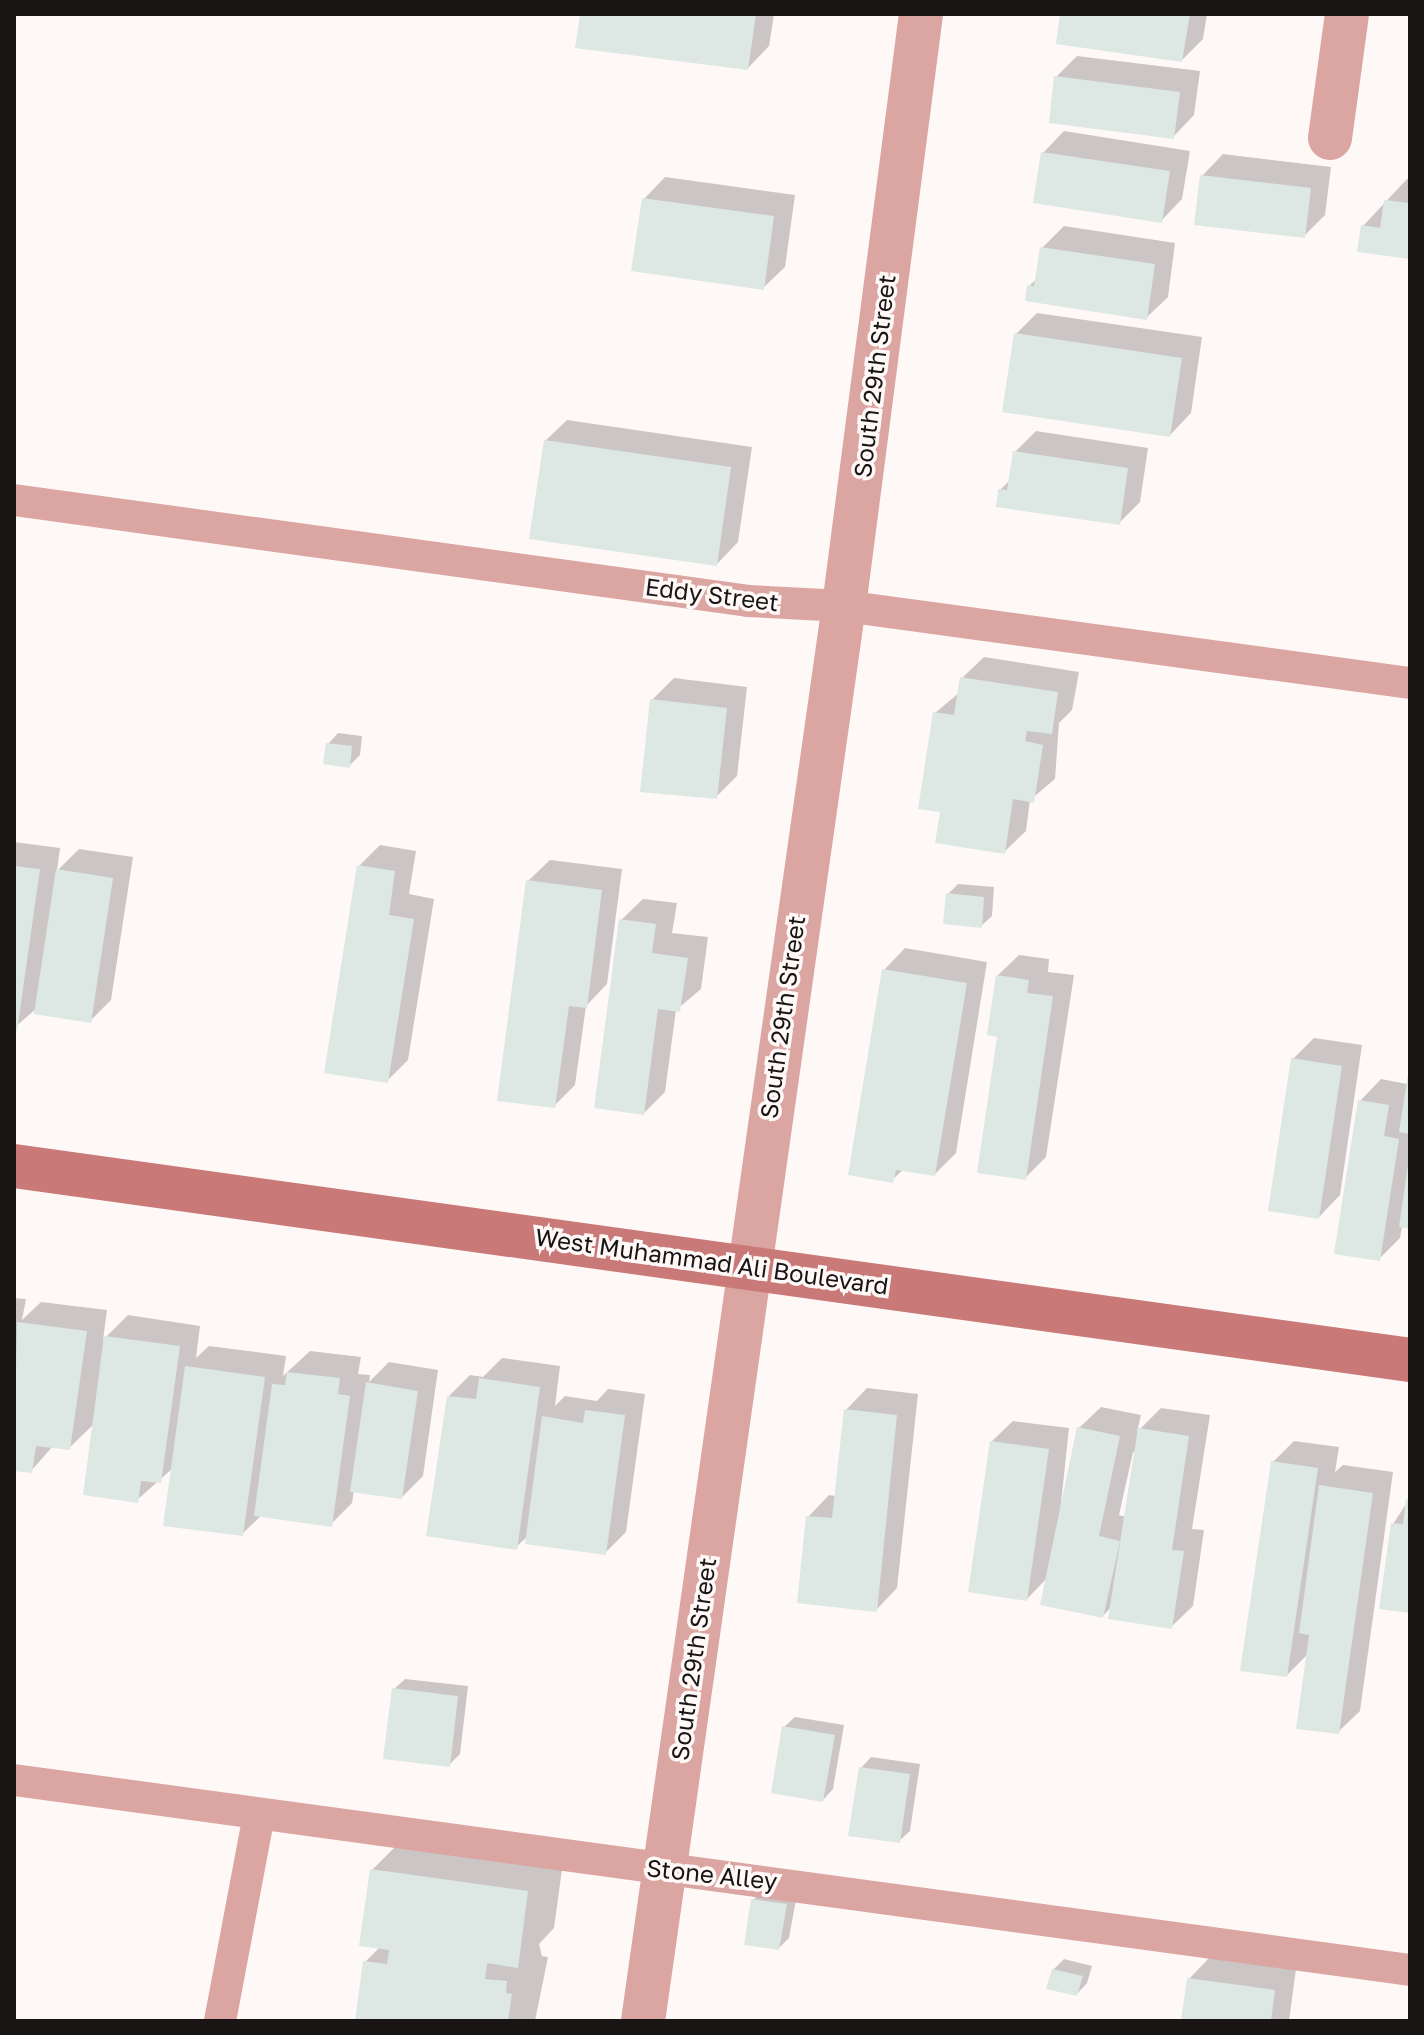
<!DOCTYPE html>
<html>
<head>
<meta charset="utf-8">
<style>
  body { margin:0 }
  #map { position:relative; width:1424px; height:2035px; overflow:hidden; background:#fef8f7; font-family:"Golos Text",sans-serif }
  div>[style] { position:absolute }
  .shadow>* { inset:0; background:#0003 }
  .building>* { inset:0; background:#dde8e5 }
  .lane>* { height:32px; margin:-16px; padding:0 16px; transform-origin:16px; border-radius:16px; background:#dba5a2 }
  .street>* { height:44px; margin:-22px; padding:0 22px; transform-origin:22px; border-radius:22px; background:#dba5a2 }
  .secondary>* { height:44px; margin:-22px; padding:0 22px; transform-origin:22px; border-radius:22px; background:#c97a78 }
  span { translate:-50% -50%; white-space:nowrap; text-align:center; line-height:1.15; -webkit-text-stroke:7px #fef8f7; paint-order:stroke }
  .street-label { font-size:24px; color:#191515 }
  .frame { position:absolute; inset:0; border:16px solid #191515; pointer-events:none }
</style>
</head>
<body>
<div id="map">
  <div class="shadow">
    <div style="clip-path:polygon(582px 14px,774px 14px,769px 46px,748px 68px)"></div>
    <div style="clip-path:polygon(1062px 14px,1207px 14px,1203px 39px,1182px 60px)"></div>
    <div style="clip-path:polygon(1077px 56px,1200px 71px,1194px 115px,1173px 137px,1056px 77px)"></div>
    <div style="clip-path:polygon(1064px 131px,1190px 151px,1182px 199px,1161px 221px,1043px 153px)"></div>
    <div style="clip-path:polygon(1223px 154px,1331px 167px,1325px 215px,1304px 236px,1202px 176px)"></div>
    <div style="clip-path:polygon(665px 177px,795px 195px,785px 267px,763px 288px,644px 199px)"></div>
    <div style="clip-path:polygon(1407px 179px,1410px 180px,1410px 257px,1363px 226px)"></div>
    <div style="clip-path:polygon(1064px 226px,1175px 243px,1168px 297px,1146px 318px,1029px 286px,1038px 278px,1042px 248px)"></div>
    <div style="clip-path:polygon(1037px 313px,1202px 337px,1191px 413px,1170px 435px,1016px 334px)"></div>
    <div style="clip-path:polygon(567px 420px,752px 447px,738px 542px,717px 564px,545px 441px)"></div>
    <div style="clip-path:polygon(1036px 431px,1148px 448px,1140px 502px,1119px 523px,1000px 490px,1010px 480px,1015px 452px)"></div>
    <div style="clip-path:polygon(984px 657px,1079px 672px,1072px 710px,1059px 723px,1055px 779px,1030px 800px,1026px 831px,1004px 852px,943px 811px,935px 713px,960px 692px,962px 678px)"></div>
    <div style="clip-path:polygon(674px 678px,747px 687px,737px 776px,716px 797px,652px 700px)"></div>
    <div style="clip-path:polygon(338px 733px,362px 736px,360px 755px,349px 766px,328px 744px)"></div>
    <div style="clip-path:polygon(14px 842px,60px 848px,57px 871px,79px 849px,133px 857px,111px 1000px,90px 1021px,37px 1008px,14px 1028px)"></div>
    <div style="clip-path:polygon(380px 845px,416px 851px,409px 894px,434px 899px,408px 1060px,387px 1081px,359px 866px)"></div>
    <div style="clip-path:polygon(550px 860px,622px 869px,607px 984px,586px 1006px,575px 1085px,554px 1106px,528px 881px)"></div>
    <div style="clip-path:polygon(958px 884px,994px 887px,992px 916px,981px 926px,948px 894px)"></div>
    <div style="clip-path:polygon(643px 899px,677px 903px,672px 933px,708px 937px,701px 989px,676px 1010px,665px 1092px,644px 1113px,621px 920px)"></div>
    <div style="clip-path:polygon(905px 948px,987px 962px,956px 1153px,935px 1174px,904px 1169px,892px 1180px,884px 970px)"></div>
    <div style="clip-path:polygon(1019px 955px,1049px 959px,1048px 972px,1074px 975px,1046px 1157px,1025px 1178px,1000px 1036px,997px 976px)"></div>
    <div style="clip-path:polygon(1314px 1038px,1362px 1045px,1340px 1195px,1319px 1217px,1293px 1059px)"></div>
    <div style="clip-path:polygon(1410px 1064px,1410px 1227px,1402px 1226px,1400px 1238px,1379px 1259px,1360px 1101px,1381px 1079px,1407px 1084px)"></div>
    <div style="clip-path:polygon(14px 1298px,26px 1299px,22px 1320px,41px 1302px,107px 1310px,103px 1340px,128px 1315px,200px 1326px,196px 1358px,209px 1346px,286px 1356px,283px 1376px,310px 1351px,361px 1357px,358px 1374px,370px 1375px,369px 1382px,389px 1362px,438px 1370px,423px 1476px,402px 1497px,354px 1490px,352px 1503px,331px 1524px,262px 1515px,242px 1534px,173px 1468px,137px 1500px,95px 1423px,69px 1448px,53px 1446px,31px 1471px,14px 1469px)"></div>
    <div style="clip-path:polygon(502px 1358px,560px 1366px,555px 1406px,565px 1396px,597px 1401px,608px 1389px,645px 1394px,626px 1532px,605px 1553px,528px 1536px,516px 1547px,449px 1396px,470px 1375px,483px 1377px)"></div>
    <div style="clip-path:polygon(867px 1388px,918px 1394px,897px 1588px,876px 1610px,808px 1517px,829px 1495px,836px 1496px,846px 1410px)"></div>
    <div style="clip-path:polygon(evenodd,1101px 1407px,1141px 1415px,1137px 1432px,1161px 1408px,1210px 1415px,1192px 1529px,1204px 1530px,1193px 1606px,1171px 1627px,1112px 1606px,1103px 1616px,1047px 1578px,1027px 1599px,991px 1442px,1013px 1421px,1069px 1428px,1059px 1522px,1079px 1428px,1101px 1407px,1133px 1452px,1136px 1453px,1126px 1517px,1119px 1515px,1133px 1452px)"></div>
    <div style="clip-path:polygon(1294px 1441px,1339px 1447px,1335px 1472px,1343px 1465px,1393px 1472px,1360px 1711px,1338px 1732px,1308px 1654px,1287px 1675px,1273px 1462px)"></div>
    <div style="clip-path:polygon(1410px 1498px,1410px 1611px,1393px 1524px)"></div>
    <div style="clip-path:polygon(405px 1679px,468px 1686px,460px 1754px,449px 1765px,394px 1689px)"></div>
    <div style="clip-path:polygon(795px 1717px,844px 1725px,833px 1789px,823px 1800px,784px 1727px)"></div>
    <div style="clip-path:polygon(871px 1757px,920px 1764px,910px 1831px,899px 1841px,861px 1768px)"></div>
    <div style="clip-path:polygon(409px 1833px,564px 1855px,554px 1928px,539px 1944px,542px 1956px,548px 1957px,535px 2021px,357px 2021px,365px 1962px,380px 1947px,372px 1870px)"></div>
    <div style="clip-path:polygon(764px 1889px,797px 1894px,789px 1938px,779px 1948px,753px 1900px)"></div>
    <div style="clip-path:polygon(1210px 1957px,1296px 1969px,1289px 2021px,1183px 2021px,1189px 1979px)"></div>
    <div style="clip-path:polygon(1064px 1959px,1092px 1966px,1087px 1983px,1077px 1994px,1053px 1970px)"></div>
  </div>
  <div class="building">
    <div style="clip-path:polygon(580px 14px,756px 14px,748px 70px,575px 48px)"></div>
    <div style="clip-path:polygon(1060px 14px,1190px 14px,1182px 62px,1056px 44px)"></div>
    <div style="clip-path:polygon(1054px 76px,1180px 92px,1174px 139px,1049px 123px)"></div>
    <div style="clip-path:polygon(1041px 152px,1170px 171px,1162px 223px,1033px 203px)"></div>
    <div style="clip-path:polygon(1200px 175px,1311px 188px,1305px 238px,1194px 225px)"></div>
    <div style="clip-path:polygon(642px 198px,774px 216px,764px 290px,631px 271px)"></div>
    <div style="clip-path:polygon(1384px 200px,1410px 203px,1410px 259px,1357px 252px,1361px 225px,1380px 228px)"></div>
    <div style="clip-path:polygon(1040px 247px,1155px 264px,1147px 320px,1025px 301px,1027px 285px,1034px 286px)"></div>
    <div style="clip-path:polygon(1014px 333px,1182px 358px,1170px 437px,1002px 412px)"></div>
    <div style="clip-path:polygon(544px 440px,731px 467px,717px 566px,529px 539px)"></div>
    <div style="clip-path:polygon(1013px 451px,1128px 468px,1120px 525px,996px 507px,998px 489px,1007px 490px)"></div>
    <div style="clip-path:polygon(960px 677px,1058px 692px,1052px 734px,1027px 731px,1025px 741px,1043px 745px,1034px 803px,1013px 799px,1005px 854px,935px 843px,940px 812px,918px 809px,933px 712px,954px 715px)"></div>
    <div style="clip-path:polygon(650px 699px,727px 708px,717px 799px,640px 792px)"></div>
    <div style="clip-path:polygon(326px 743px,352px 746px,350px 768px,323px 764px)"></div>
    <div style="clip-path:polygon(357px 865px,395px 871px,389px 915px,414px 919px,388px 1083px,324px 1073px)"></div>
    <div style="clip-path:polygon(14px 866px,40px 869px,17px 1031px,14px 1030px)"></div>
    <div style="clip-path:polygon(56px 869px,113px 878px,91px 1023px,34px 1014px)"></div>
    <div style="clip-path:polygon(526px 880px,602px 890px,587px 1008px,569px 1006px,555px 1108px,497px 1101px)"></div>
    <div style="clip-path:polygon(946px 893px,984px 897px,982px 928px,943px 924px)"></div>
    <div style="clip-path:polygon(619px 919px,656px 924px,652px 953px,688px 958px,680px 1012px,658px 1009px,644px 1115px,594px 1108px)"></div>
    <div style="clip-path:polygon(882px 969px,967px 983px,935px 1176px,896px 1170px,893px 1183px,848px 1175px)"></div>
    <div style="clip-path:polygon(996px 975px,1029px 980px,1027px 993px,1053px 996px,1026px 1180px,977px 1173px,997px 1037px,987px 1035px)"></div>
    <div style="clip-path:polygon(1291px 1058px,1342px 1066px,1319px 1219px,1268px 1211px)"></div>
    <div style="clip-path:polygon(1410px 1062px,1410px 1134px,1399px 1132px)"></div>
    <div style="clip-path:polygon(1358px 1100px,1389px 1105px,1384px 1136px,1399px 1139px,1380px 1261px,1334px 1254px)"></div>
    <div style="clip-path:polygon(1408px 1165px,1410px 1165px,1410px 1229px,1399px 1227px)"></div>
    <div style="clip-path:polygon(17px 1322px,87px 1331px,70px 1450px,36px 1446px,32px 1473px,14px 1471px)"></div>
    <div style="clip-path:polygon(104px 1336px,180px 1346px,161px 1483px,141px 1481px,138px 1503px,83px 1495px)"></div>
    <div style="clip-path:polygon(185px 1366px,265px 1377px,243px 1536px,163px 1526px)"></div>
    <div style="clip-path:polygon(287px 1372px,340px 1378px,338px 1394px,350px 1396px,332px 1527px,254px 1516px,272px 1384px,285px 1385px)"></div>
    <div style="clip-path:polygon(479px 1378px,540px 1387px,517px 1550px,426px 1536px,447px 1396px,476px 1399px)"></div>
    <div style="clip-path:polygon(366px 1382px,418px 1391px,402px 1499px,350px 1492px)"></div>
    <div style="clip-path:polygon(844px 1409px,897px 1415px,877px 1612px,797px 1603px,806px 1516px,832px 1518px)"></div>
    <div style="clip-path:polygon(585px 1410px,625px 1415px,606px 1555px,525px 1544px,542px 1416px,583px 1423px)"></div>
    <div style="clip-path:polygon(1077px 1427px,1120px 1436px,1099px 1536px,1120px 1541px,1103px 1618px,1040px 1605px)"></div>
    <div style="clip-path:polygon(1138px 1428px,1189px 1436px,1172px 1550px,1184px 1551px,1172px 1629px,1108px 1619px)"></div>
    <div style="clip-path:polygon(990px 1441px,1049px 1449px,1027px 1601px,968px 1592px)"></div>
    <div style="clip-path:polygon(1271px 1461px,1318px 1468px,1287px 1677px,1240px 1671px)"></div>
    <div style="clip-path:polygon(1319px 1485px,1373px 1493px,1339px 1734px,1296px 1729px,1309px 1635px,1299px 1633px)"></div>
    <div style="clip-path:polygon(1406px 1499px,1410px 1500px,1410px 1613px,1379px 1609px,1391px 1523px,1403px 1524px)"></div>
    <div style="clip-path:polygon(392px 1688px,458px 1696px,450px 1767px,383px 1759px)"></div>
    <div style="clip-path:polygon(782px 1726px,835px 1735px,823px 1802px,771px 1793px)"></div>
    <div style="clip-path:polygon(859px 1767px,910px 1774px,900px 1843px,848px 1836px)"></div>
    <div style="clip-path:polygon(370px 1869px,528px 1891px,518px 1968px,487px 1963px,485px 1979px,507px 1981px,506px 1993px,512px 1994px,508px 2021px,355px 2021px,363px 1961px,387px 1964px,389px 1950px,359px 1946px)"></div>
    <div style="clip-path:polygon(751px 1899px,787px 1904px,779px 1950px,744px 1945px)"></div>
    <div style="clip-path:polygon(1052px 1969px,1083px 1976px,1077px 1996px,1046px 1989px)"></div>
    <div style="clip-path:polygon(1187px 1978px,1275px 1990px,1271px 2021px,1181px 2021px)"></div>
  </div>
  <div class="lane">
    <div style="left:14px;top:500px;width:741px;rotate:7.83deg"></div>
    <div style="left:748px;top:601px;width:96px;rotate:3deg"></div>
    <div style="left:844px;top:606px;width:571px;rotate:7.75deg"></div>
    <div style="left:14px;top:1780px;width:1409px;rotate:7.75deg"></div>
    <div style="left:220px;top:2021px;width:211px;rotate:-79.3deg"></div>
  </div>
  <div class="street">
    <div style="left:1330px;top:138px;width:125px;rotate:-82.2deg"></div>
    <div style="left:643px;top:2021px;width:1429px;rotate:-81.92deg"></div>
    <div style="left:844px;top:606px;width:597px;rotate:-82.59deg"></div>
  </div>
  <div class="secondary">
    <div style="left:14px;top:1166px;width:1409px;rotate:7.91deg"></div>
  </div>
  <div class="street-label">
    <span style="left:874px;top:376px;rotate:-83deg">South 29th Street</span>
    <span style="left:712px;top:594px;rotate:7deg">Eddy Street</span>
    <span style="left:782px;top:1017px;rotate:-82deg">South 29th Street</span>
    <span style="left:712px;top:1261px;rotate:8deg">West Muhammad Ali Boulevard</span>
    <span style="left:693px;top:1659px;rotate:-82deg">South 29th Street</span>
    <span style="left:712px;top:1874px;rotate:6deg">Stone Alley</span>
  </div>
  <div class="frame"></div>
</div>
</body>
</html>
